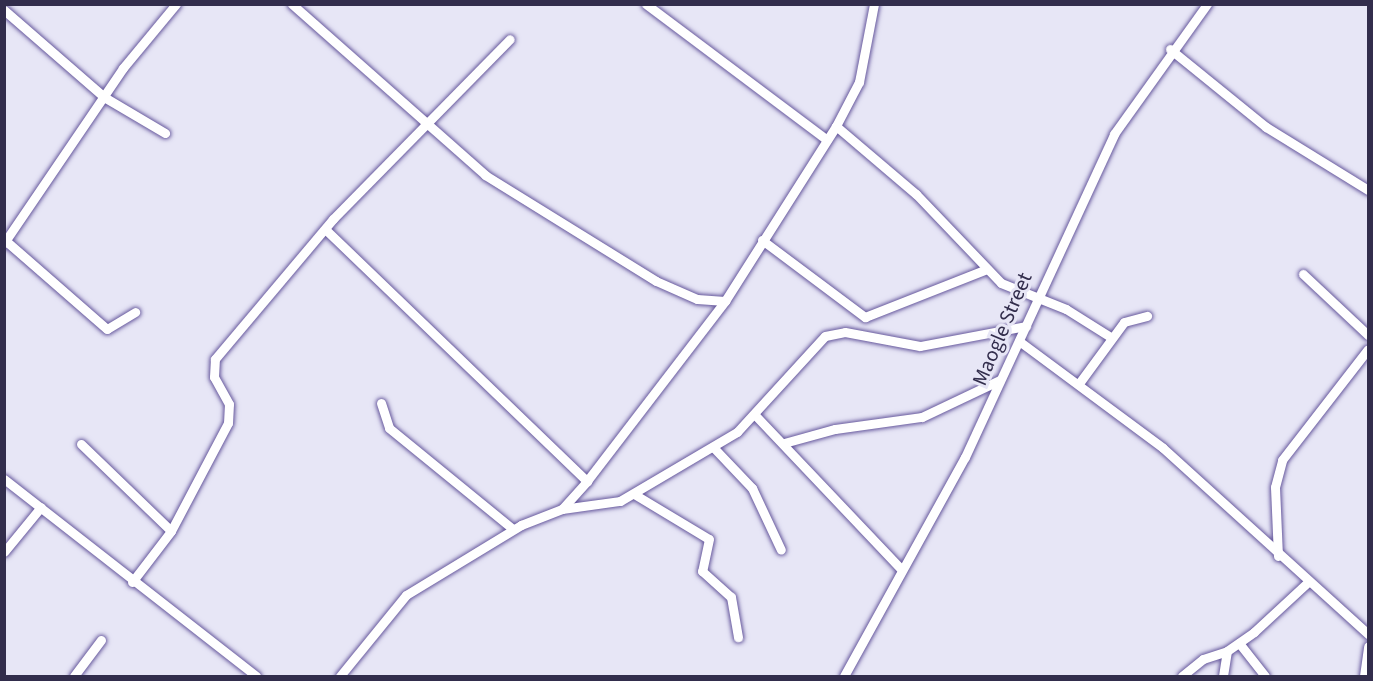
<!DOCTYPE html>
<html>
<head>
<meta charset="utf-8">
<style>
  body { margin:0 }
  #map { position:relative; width:1373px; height:681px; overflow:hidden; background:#e7e6f6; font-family:"Source Sans 3",sans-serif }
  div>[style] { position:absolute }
  .roads { filter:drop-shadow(0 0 2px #66589d) drop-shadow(0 0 2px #66589d) }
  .minor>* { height:9px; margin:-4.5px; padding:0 4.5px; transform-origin:4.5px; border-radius:4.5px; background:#fff }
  span { translate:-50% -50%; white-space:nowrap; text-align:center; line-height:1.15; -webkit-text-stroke:6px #e7e6f6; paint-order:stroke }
  .street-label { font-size:21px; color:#322d4c }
  .frame { position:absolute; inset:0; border:6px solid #322d4c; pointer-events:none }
</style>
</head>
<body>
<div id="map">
  <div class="roads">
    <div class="minor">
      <div style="left:292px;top:4px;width:258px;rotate:41.5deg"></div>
      <div style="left:485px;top:175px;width:201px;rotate:31.8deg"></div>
      <div style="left:656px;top:281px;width:45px;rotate:23.7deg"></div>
      <div style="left:697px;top:299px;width:28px;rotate:4deg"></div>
      <div style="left:646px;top:4px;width:226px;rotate:36.9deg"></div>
      <div style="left:4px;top:10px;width:133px;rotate:41deg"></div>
      <div style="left:104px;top:97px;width:71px;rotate:30.5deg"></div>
      <div style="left:1170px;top:49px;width:124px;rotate:39.1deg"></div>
      <div style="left:1266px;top:127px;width:120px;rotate:31.7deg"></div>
      <div style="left:836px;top:126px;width:105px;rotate:40.4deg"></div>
      <div style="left:916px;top:194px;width:123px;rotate:46.3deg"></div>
      <div style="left:1001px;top:283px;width:70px;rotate:21.8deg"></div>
      <div style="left:1066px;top:309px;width:54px;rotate:32.2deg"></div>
      <div style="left:325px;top:229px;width:364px;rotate:43.9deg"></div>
      <div style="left:762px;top:240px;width:129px;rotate:36.8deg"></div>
      <div style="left:865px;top:317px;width:131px;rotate:-21.5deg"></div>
      <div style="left:6px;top:241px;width:134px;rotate:41.1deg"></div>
      <div style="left:107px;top:329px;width:33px;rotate:-31deg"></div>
      <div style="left:4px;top:243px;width:212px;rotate:-55.8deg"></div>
      <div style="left:123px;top:68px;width:83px;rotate:-50.4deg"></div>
      <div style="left:1303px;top:274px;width:89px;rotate:43.2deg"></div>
      <div style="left:1019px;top:341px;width:179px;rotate:36.6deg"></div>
      <div style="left:1163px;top:448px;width:277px;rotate:42.2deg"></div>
      <div style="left:1080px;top:382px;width:74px;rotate:-53.7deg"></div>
      <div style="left:1124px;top:322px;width:24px;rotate:-15deg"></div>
      <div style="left:381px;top:403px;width:26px;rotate:72deg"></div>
      <div style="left:389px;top:428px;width:160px;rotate:39.2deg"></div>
      <div style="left:755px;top:415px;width:212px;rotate:46.5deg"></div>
      <div style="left:784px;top:443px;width:53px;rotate:-15.4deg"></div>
      <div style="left:835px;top:429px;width:88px;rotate:-7.9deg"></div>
      <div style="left:922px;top:417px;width:86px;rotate:-25.4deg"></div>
      <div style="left:81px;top:444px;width:125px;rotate:44deg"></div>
      <div style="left:713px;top:447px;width:57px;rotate:46.4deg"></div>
      <div style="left:752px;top:488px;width:68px;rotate:64.9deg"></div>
      <div style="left:4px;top:479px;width:320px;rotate:38deg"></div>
      <div style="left:634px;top:494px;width:87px;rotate:31deg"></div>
      <div style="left:709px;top:539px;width:33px;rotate:102deg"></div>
      <div style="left:702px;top:571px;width:39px;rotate:42deg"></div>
      <div style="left:731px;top:597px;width:41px;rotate:80.1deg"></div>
      <div style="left:562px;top:509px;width:59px;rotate:-7.9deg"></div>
      <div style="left:620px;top:501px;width:136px;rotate:-30.5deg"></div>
      <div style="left:737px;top:432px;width:130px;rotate:-47.5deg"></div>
      <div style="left:825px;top:336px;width:20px;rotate:-11deg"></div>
      <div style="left:845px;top:332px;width:76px;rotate:10.6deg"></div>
      <div style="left:920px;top:346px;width:108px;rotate:-10.7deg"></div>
      <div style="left:4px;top:552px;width:58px;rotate:-50.6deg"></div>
      <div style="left:1278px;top:556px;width:69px;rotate:-92.5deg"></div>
      <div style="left:1275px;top:487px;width:28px;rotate:-75deg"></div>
      <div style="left:1282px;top:460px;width:140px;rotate:-52.2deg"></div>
      <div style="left:132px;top:582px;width:64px;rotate:-52.6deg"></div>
      <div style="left:171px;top:531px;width:122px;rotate:-62.2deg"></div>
      <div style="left:228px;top:423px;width:19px;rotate:-87deg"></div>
      <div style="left:229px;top:404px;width:31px;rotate:-119deg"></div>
      <div style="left:214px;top:377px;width:18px;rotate:-87deg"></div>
      <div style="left:215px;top:359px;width:183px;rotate:-49.9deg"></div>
      <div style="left:333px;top:219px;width:252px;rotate:-45.5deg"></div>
      <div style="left:1239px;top:643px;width:42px;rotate:51.8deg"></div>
      <div style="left:74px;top:676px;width:45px;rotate:-53.1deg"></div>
      <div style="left:340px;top:676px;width:104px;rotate:-50.8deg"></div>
      <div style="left:406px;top:595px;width:135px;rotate:-31.3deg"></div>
      <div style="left:521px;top:525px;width:44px;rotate:-21.3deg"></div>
      <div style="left:562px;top:509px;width:38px;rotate:-48deg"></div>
      <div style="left:587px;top:481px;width:227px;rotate:-52.5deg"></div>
      <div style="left:725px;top:301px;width:207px;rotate:-57.6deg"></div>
      <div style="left:836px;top:126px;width:50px;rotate:-62.4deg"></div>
      <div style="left:859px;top:82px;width:79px;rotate:-79.1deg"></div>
      <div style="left:844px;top:676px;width:250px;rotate:-61.1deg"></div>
      <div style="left:965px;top:457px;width:356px;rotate:-65.2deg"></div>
      <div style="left:1114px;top:134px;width:160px;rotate:-54.4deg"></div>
      <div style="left:1182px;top:676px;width:27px;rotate:-39deg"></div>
      <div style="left:1203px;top:659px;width:25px;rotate:-18deg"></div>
      <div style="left:1227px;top:651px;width:33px;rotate:-35deg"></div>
      <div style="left:1254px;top:632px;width:74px;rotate:-42.8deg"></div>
      <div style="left:1223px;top:676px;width:25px;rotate:-81deg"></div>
      <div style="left:1364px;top:676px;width:30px;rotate:-82deg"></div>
    </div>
  </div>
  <div class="street-label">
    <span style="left:1002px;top:329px;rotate:-67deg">Maogle Street</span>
  </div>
  <div class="frame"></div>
</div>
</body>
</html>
